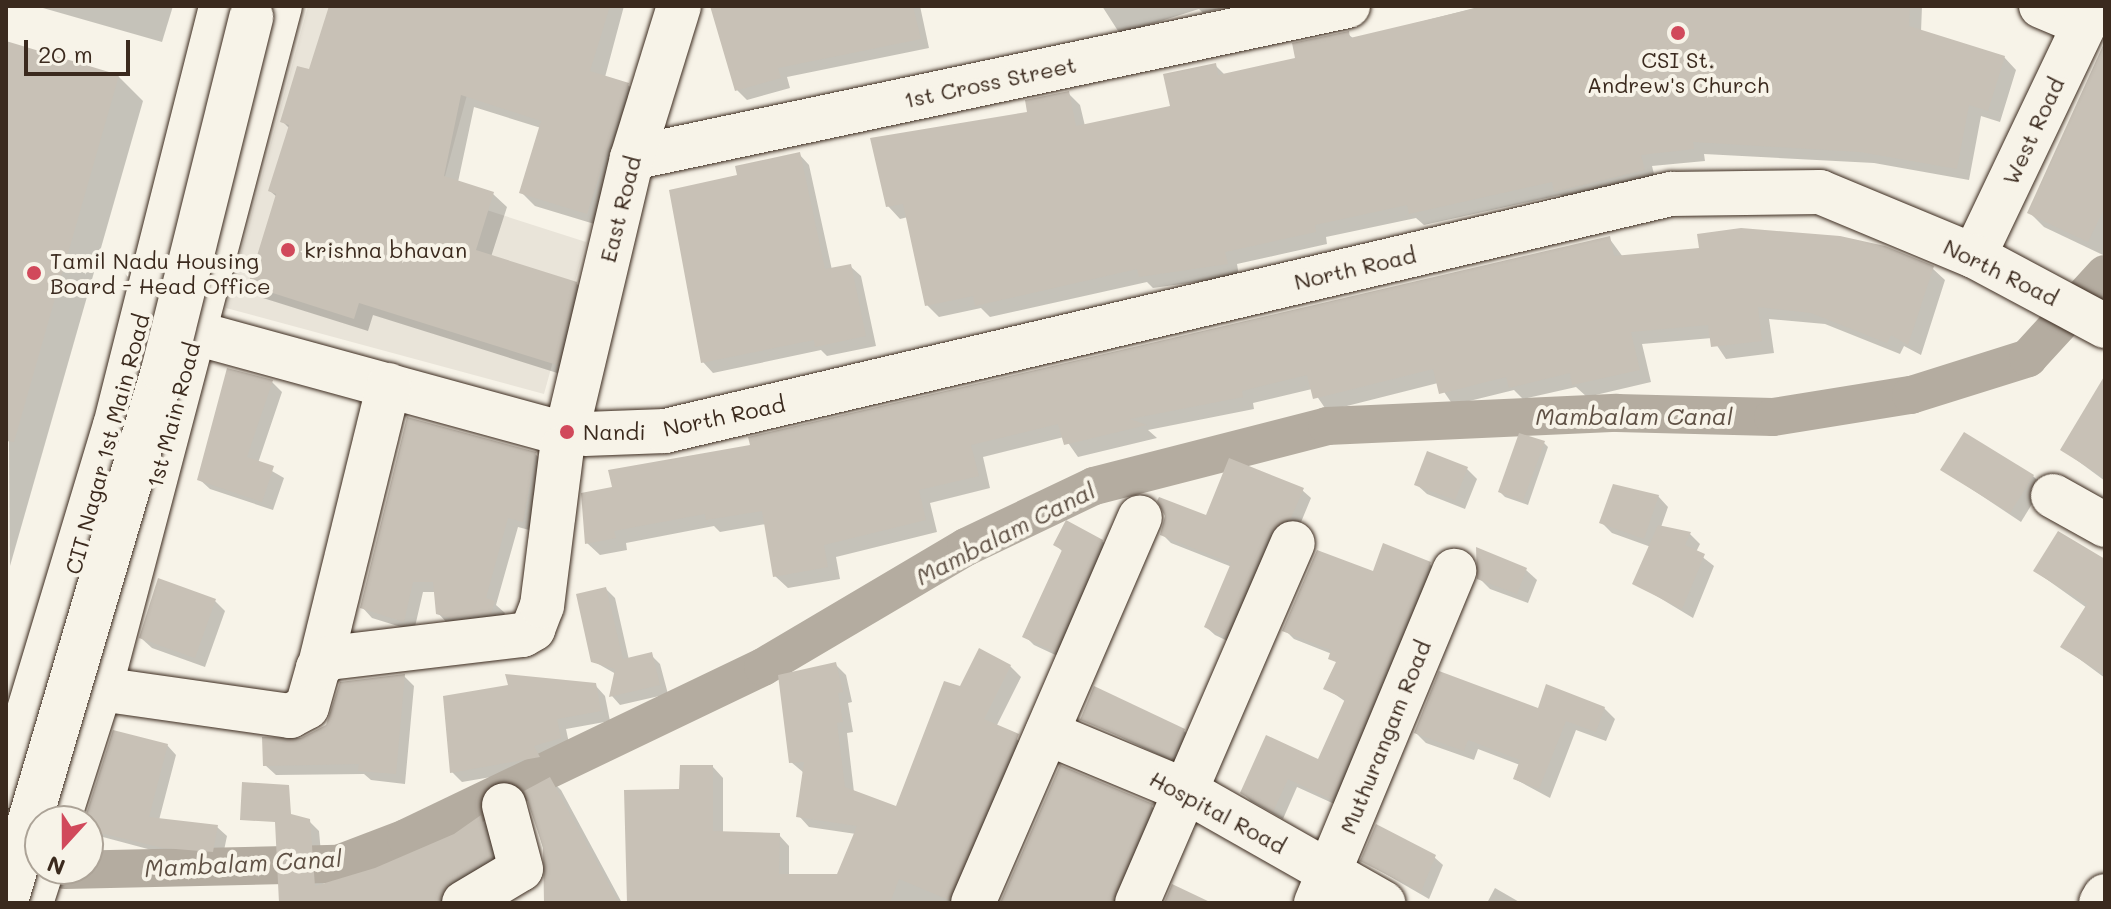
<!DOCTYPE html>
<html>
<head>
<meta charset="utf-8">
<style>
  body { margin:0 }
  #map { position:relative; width:2111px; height:909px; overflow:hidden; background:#f7f3e8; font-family:Mali,sans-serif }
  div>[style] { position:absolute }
  .built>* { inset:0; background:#e9e4d9 }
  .shadow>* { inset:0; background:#0003 }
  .canal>* { height:38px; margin:-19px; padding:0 19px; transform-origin:19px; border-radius:19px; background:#b4aca0 }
  .building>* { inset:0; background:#c8c1b6 }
  .roads { filter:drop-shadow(0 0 2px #3b2a1e) drop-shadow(0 0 2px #3b2a1e) }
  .minor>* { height:44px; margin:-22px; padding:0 22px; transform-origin:22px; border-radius:22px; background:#f7f3e8 }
  .major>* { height:44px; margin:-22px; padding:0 22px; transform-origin:22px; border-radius:22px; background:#f7f3e8 }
  .bridges { filter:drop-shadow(0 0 2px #3b2a1e) drop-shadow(0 0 2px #3b2a1e) }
  .major-bridge>* { height:44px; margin:-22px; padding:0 22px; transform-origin:22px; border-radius:22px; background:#f7f3e8 }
  .dots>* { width:22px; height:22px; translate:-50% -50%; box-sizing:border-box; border:4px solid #f7f3e8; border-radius:50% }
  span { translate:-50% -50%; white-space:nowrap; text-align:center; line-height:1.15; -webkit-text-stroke:8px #f7f3e8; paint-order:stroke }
  .poi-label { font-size:22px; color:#3b2a1e }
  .left { translate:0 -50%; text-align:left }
  .street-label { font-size:22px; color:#3b2a1e }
  .water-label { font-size:24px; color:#5f5145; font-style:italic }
  .frame { position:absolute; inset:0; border:8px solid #3b2a1e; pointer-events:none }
  .north { position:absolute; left:24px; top:805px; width:80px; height:80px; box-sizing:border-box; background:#f7f3e8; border:2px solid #aca397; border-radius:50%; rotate:201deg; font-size:22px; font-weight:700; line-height:32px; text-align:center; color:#3b2a1e }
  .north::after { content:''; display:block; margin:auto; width:28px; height:36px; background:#d1495b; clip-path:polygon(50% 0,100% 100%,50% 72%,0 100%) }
  .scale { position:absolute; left:24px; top:40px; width:106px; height:36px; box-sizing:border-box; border:4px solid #3b2a1e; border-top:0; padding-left:10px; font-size:24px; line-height:28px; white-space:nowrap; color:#3b2a1e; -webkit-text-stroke:6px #f7f3e8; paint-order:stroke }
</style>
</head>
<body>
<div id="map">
  <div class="built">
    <div style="clip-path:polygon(308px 6px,491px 6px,440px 195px,586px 242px,544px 394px,226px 308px)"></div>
  </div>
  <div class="shadow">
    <div style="clip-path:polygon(36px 6px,173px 6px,162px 42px)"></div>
    <div style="clip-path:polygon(331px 6px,624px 6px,605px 77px,628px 85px,642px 98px,601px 226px,535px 206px,521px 192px,541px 128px,474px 107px,458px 182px,493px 194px,507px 207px,491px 257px,576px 283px,589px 297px,570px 377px,373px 315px,368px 331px,263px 298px,250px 285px,277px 197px,270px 191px,290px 129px,282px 121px,311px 72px)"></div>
    <div style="clip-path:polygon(713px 6px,920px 6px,929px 48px,787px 77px,790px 88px,747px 100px,737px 90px)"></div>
    <div style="clip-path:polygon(1102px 6px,1231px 6px,1203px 13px,1199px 9px,1120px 34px)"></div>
    <div style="clip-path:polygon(1482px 6px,1922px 6px,1921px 32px,2004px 57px,2016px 70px,2000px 122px,1981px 116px,1969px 180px,1874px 163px,1704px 154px,1705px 161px,1652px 166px,1656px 182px,1568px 203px,1560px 195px,1424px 225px,1416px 218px,1326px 237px,1327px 244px,1237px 264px,1239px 276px,1153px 288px,1147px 282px,990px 317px,981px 308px,939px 317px,927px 305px,908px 217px,900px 219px,888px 206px,1030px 113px,1068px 93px,1080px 105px,1085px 126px,1172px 108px,1215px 65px,1225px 75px,1298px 59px,1348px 34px,1354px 39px)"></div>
    <div style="clip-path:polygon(2105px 46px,2105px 250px,2103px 255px,2044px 227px,2030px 213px)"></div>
    <div style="clip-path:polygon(6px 57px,118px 76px,143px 101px,10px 566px)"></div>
    <div style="clip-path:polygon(799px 154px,809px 165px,832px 270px,850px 266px,861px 276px,876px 346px,827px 356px,821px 350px,713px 373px,703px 362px,740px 176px)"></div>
    <div style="clip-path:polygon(1609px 238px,1623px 257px,1932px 268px,1945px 280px,1921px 355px,1904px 346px,1900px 354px,1825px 324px,1769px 319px,1774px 353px,1726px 359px,1712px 338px,1642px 344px,1651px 382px,1587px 397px,1576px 387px,1523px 399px,1514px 390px,1453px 405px,1438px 383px,1327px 411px,1312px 389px,1253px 403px,1254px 409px,1148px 430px,1157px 438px,1078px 457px,1064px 437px,983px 457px,990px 488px,930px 503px,937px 532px,836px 557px,840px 579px,788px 588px,775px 576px,766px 524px,720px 532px,714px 526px,626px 543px,627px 550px,600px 555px,587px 543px,614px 489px,752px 446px)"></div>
    <div style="clip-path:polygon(2105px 381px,2105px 481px,2063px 450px)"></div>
    <div style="clip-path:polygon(272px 382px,282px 392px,258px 463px,284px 478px,273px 510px,210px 489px,199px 479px)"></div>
    <div style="clip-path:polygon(1544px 443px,1548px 447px,1528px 505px,1505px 497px,1500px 492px)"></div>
    <div style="clip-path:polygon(535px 454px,546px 464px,533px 531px,518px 527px,496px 605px,505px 613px,501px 623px,448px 624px,438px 613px,436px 592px,423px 592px,414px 631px,372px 618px,362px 607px)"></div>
    <div style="clip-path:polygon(1467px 469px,1477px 479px,1465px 509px,1427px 494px,1416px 484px)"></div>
    <div style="clip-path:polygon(1943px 470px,2033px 476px,2043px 486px,2021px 522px)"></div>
    <div style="clip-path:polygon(1302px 490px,1311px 498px,1299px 527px,1234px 644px,1215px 635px,1206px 627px,1232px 567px,1171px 543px,1162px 534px)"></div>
    <div style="clip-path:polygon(1658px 496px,1668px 507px,1661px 527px,1690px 534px,1700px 544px,1696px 552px,1714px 566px,1693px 618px,1635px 583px,1651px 547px,1612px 533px,1602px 523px)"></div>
    <div style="clip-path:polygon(1102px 541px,1111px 550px,1064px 659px,1034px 645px,1025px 636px,1063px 552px,1055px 544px)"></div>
    <div style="clip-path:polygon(1477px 550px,1526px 570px,1537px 580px,1528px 603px,1490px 589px,1479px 578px)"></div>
    <div style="clip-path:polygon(2105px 562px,2105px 678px,2063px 647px,2087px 608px,2035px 571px)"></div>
    <div style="clip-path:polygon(1430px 564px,1439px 573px,1341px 807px,1297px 787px,1283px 819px,1251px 801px,1242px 792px,1319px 762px,1346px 702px,1326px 688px,1337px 664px,1332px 654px,1294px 639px,1285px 630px,1374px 574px)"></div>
    <div style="clip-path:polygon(606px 589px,615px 598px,629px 660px,651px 655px,660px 664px,668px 694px,620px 705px,612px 696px,616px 674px,593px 661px)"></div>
    <div style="clip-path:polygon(215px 601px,225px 611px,205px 667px,152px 648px,141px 638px)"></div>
    <div style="clip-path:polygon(835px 664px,846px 675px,852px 702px,848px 703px,853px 732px,847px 733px,854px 792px,897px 809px,961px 689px,1010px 666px,1021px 677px,996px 727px,1028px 746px,961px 903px,629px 903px,681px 791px,713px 767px,723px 778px,723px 833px,779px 835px,789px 846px,789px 876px,839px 876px,856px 834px,809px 827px,799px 816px,804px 773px,791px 762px)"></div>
    <div style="clip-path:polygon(404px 676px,414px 686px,405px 784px,371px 780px,364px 774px,276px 775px,265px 765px)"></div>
    <div style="clip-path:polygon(595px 685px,605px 696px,610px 721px,566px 729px,570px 748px,542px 757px,548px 767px,462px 782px,452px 772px)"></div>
    <div style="clip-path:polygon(1604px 708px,1615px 719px,1606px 741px,1576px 730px,1550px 798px,1515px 779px,1520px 765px,1478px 749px,1474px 760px,1426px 743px,1416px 733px,1539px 711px)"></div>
    <div style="clip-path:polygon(1082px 719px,1184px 731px,1192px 738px,1180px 765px)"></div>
    <div style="clip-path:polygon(167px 745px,176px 755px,159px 820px,217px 827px,227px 836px,222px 860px,174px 856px,88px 833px,88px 821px)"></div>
    <div style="clip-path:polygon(550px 779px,561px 790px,622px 903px,547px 903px,547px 862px,527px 792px)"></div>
    <div style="clip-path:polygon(1151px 806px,1162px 816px,1125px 903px,1002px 903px)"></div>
    <div style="clip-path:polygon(481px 818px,491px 828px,501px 868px,455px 903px,281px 903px,309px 821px,319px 831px,324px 886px,376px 870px,455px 835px)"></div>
    <div style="clip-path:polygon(1434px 857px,1443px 865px,1429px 899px,1363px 861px)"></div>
    <div style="clip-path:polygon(1495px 888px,1521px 903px,1487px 903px)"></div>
  </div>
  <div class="canal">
    <div style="left:65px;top:870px;width:273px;rotate:-1.3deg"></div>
    <div style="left:338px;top:864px;width:73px;rotate:-20.9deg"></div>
    <div style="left:406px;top:838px;width:396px;rotate:-25.6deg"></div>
    <div style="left:763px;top:667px;width:236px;rotate:-30.6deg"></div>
    <div style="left:966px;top:547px;width:142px;rotate:-25.5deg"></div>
    <div style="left:1094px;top:486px;width:241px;rotate:-14.4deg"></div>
    <div style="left:1327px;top:426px;width:290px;rotate:-2.6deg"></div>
    <div style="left:1617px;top:413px;width:156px;rotate:1.5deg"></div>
    <div style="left:1773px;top:417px;width:140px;rotate:-9.1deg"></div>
    <div style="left:1911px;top:395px;width:123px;rotate:-17.5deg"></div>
    <div style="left:2028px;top:358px;width:114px;rotate:-47.5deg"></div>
  </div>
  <div class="building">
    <div style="clip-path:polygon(329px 6px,610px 6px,590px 71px,629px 83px,587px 214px,519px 193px,541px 121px,461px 95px,444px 176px,494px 192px,476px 250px,577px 282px,557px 365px,359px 303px,354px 319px,248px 285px,276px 194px,268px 191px,289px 125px,280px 122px,297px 66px,309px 69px)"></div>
    <div style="clip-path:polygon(710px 6px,913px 6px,921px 39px,778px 68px,781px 78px,735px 91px)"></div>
    <div style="clip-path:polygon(1485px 6px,1910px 6px,1909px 26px,2005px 56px,1988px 111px,1969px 105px,1957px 169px,1860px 152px,1693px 142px,1694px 149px,1641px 155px,1645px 170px,1554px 192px,1552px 182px,1409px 214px,1407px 205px,1315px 225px,1316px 232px,1225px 252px,1228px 264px,1139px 277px,1137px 269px,975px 306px,973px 296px,925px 306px,903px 204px,886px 207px,870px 138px,1027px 112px,1025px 100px,1069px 91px,1076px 126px,1170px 106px,1163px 74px,1216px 63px,1218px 75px,1295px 58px,1292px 43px,1349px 31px,1350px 38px)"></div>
    <div style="clip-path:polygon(6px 41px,119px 75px,14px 442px,6px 441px)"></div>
    <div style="clip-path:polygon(2105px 41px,2105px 207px,2088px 242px,2027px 213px)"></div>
    <div style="clip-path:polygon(800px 152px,825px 269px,851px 264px,866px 336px,815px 347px,814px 340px,701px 363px,669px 190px,737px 175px,735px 166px)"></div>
    <div style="clip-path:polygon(1741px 228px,1840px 236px,1885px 246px,1934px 266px,1908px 345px,1891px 335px,1887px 343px,1811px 313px,1758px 307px,1762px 341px,1711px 347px,1708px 325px,1631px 332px,1640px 370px,1572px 385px,1570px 373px,1509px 388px,1506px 377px,1439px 394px,1433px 369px,1313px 399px,1307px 375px,1242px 391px,1243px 397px,1130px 419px,1147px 425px,1064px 445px,1058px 424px,971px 445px,979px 476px,919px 490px,926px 520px,824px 545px,828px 567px,773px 577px,762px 511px,706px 520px,705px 514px,614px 531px,616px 538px,585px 544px,581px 493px,612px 487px,608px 470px,750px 445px,748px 437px,1610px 236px,1614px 256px,1699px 248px,1697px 234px)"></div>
    <div style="clip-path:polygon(227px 368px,273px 380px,247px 457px,274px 466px,262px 502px,197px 480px)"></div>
    <div style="clip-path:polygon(2105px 375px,2105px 478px,2060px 450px)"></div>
    <div style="clip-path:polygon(407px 417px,536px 452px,523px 522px,508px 518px,486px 598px,495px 601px,491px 614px,450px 618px,436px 614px,433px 582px,413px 582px,404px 622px,360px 608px)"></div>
    <div style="clip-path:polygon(1964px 432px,2034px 475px,2010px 513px,1940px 470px)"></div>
    <div style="clip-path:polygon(1519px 433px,1545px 441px,1523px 501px,1498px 492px)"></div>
    <div style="clip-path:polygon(1427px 451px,1468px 467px,1455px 500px,1414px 485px)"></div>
    <div style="clip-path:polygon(1229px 458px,1304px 488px,1291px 518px,1270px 533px,1225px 637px,1204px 627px,1231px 563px,1160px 535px,1165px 516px,1157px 501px,1159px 497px,1206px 515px)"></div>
    <div style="clip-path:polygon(1613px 484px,1659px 495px,1644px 539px,1599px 523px)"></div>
    <div style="clip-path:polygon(1066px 520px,1103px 540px,1055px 652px,1022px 637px,1062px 550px,1053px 545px)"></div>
    <div style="clip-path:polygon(1658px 525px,1691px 532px,1685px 545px,1705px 554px,1682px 609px,1632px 584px)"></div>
    <div style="clip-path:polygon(2058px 531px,2105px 559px,2105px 675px,2060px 647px,2087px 604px,2033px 571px)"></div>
    <div style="clip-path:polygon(1383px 543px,1431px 562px,1332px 800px,1288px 779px,1273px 812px,1240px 793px,1266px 735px,1318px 759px,1345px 699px,1323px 689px,1336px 662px,1328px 659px,1331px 650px,1282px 631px,1317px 550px,1373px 571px)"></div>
    <div style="clip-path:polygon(1476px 547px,1527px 568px,1517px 594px,1477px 579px)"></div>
    <div style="clip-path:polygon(158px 578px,216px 599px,195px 658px,139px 638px)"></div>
    <div style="clip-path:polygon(606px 587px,623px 659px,652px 652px,660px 685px,609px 697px,615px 669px,591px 662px,576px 594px)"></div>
    <div style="clip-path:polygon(979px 648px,1011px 665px,984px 719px,1019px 734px,949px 900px,899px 879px,890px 903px,627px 903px,624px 790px,679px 789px,680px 765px,713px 765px,713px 831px,780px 833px,779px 874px,837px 874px,857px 826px,796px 817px,804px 762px,789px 763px,778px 675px,836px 662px,843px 692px,838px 693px,843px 722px,837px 723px,845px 787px,896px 806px,944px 681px,960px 686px)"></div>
    <div style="clip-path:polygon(1439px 671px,1538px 708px,1546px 684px,1605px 707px,1596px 732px,1566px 721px,1539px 789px,1513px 779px,1520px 760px,1468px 740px,1464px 751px,1414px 733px)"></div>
    <div style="clip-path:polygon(405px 674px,396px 774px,358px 771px,359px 764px,263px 766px,262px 737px,301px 738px,326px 725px,340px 682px)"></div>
    <div style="clip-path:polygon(505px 674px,596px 683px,601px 711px,557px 719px,561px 738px,534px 746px,540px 757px,450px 773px,443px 696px,508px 685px)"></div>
    <div style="clip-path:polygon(1094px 686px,1185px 729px,1172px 758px,1080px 720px)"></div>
    <div style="clip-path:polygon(113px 730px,168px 744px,149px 817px,218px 825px,213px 852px,163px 848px,88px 830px,84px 821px)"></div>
    <div style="clip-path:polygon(1060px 765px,1153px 804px,1112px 903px,1000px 903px)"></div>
    <div style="clip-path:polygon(550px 777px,619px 903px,544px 903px,543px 847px,524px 791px)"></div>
    <div style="clip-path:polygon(242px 782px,289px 785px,291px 814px,310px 819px,315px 886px,375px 868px,454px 834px,481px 815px,492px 857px,451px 882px,438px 903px,279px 903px,275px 822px,240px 820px)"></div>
    <div style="clip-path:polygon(1376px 824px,1436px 855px,1421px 892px,1360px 861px)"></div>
    <div style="clip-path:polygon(1172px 884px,1212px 903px,1164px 903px)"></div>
  </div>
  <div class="roads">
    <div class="minor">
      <div style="left:2041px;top:6px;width:47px;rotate:22.7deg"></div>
      <div style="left:632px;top:158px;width:732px;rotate:-11.99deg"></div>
      <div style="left:1974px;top:256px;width:277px;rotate:-64.5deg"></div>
      <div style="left:159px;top:323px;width:405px;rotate:15.3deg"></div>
      <div style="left:571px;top:414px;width:263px;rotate:-76.6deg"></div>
      <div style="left:632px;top:158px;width:159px;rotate:-72.8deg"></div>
      <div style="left:585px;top:434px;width:80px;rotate:-2.1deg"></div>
      <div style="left:665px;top:431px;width:1034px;rotate:-13.26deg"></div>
      <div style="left:1671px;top:194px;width:149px;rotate:-0.8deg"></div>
      <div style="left:1820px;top:192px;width:167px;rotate:22.6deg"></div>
      <div style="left:1974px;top:256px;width:149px;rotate:28.1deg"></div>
      <div style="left:2053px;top:496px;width:60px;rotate:29.1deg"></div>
      <div style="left:321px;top:661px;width:284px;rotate:-76.2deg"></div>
      <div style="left:100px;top:689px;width:192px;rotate:8.1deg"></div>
      <div style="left:290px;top:716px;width:19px;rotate:-28deg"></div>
      <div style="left:307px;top:707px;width:41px;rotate:-74.2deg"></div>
      <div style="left:318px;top:668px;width:15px;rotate:-42deg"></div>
      <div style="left:329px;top:658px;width:195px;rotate:-6.8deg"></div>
      <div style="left:523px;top:635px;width:12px;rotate:-31deg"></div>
      <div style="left:533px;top:629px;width:25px;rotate:-69deg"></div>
      <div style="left:542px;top:606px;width:159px;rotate:-82.8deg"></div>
      <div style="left:1047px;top:733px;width:151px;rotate:22.6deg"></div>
      <div style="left:1186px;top:791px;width:227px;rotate:29.6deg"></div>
      <div style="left:464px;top:903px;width:66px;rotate:-30.8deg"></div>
      <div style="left:521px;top:869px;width:66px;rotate:-104.9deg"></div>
      <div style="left:973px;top:903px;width:420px;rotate:-66.6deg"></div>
      <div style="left:1137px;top:903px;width:392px;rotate:-66.6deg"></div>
      <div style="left:1316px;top:903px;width:360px;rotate:-67.4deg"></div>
    </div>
    <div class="major">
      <div style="left:6px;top:786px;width:376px;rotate:-73.2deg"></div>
      <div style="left:115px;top:426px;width:433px;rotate:-75.8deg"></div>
      <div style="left:58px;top:821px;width:139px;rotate:-72.3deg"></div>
      <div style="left:100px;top:689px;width:706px;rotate:-75.24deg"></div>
      <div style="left:31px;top:903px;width:36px;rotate:-72deg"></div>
      <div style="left:2101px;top:903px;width:8px;rotate:-60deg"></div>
    </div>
  </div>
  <div class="bridges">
    <div class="major-bridge">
      <div style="left:6px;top:901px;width:553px;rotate:-73.5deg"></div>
      <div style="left:163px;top:371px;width:365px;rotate:-76deg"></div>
    </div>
  </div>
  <div class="dots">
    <div style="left:1678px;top:33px;background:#d1495b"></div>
    <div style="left:288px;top:250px;background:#d1495b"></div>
    <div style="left:34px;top:273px;background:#d1495b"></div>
    <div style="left:567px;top:432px;background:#d1495b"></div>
  </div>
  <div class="poi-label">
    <span style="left:1678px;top:72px">CSI St.<br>Andrew's Church</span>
    <span class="left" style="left:304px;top:250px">krishna bhavan</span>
    <span class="left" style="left:50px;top:273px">Tamil Nadu Housing<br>Board - Head Office</span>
    <span class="left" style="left:583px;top:432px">Nandi</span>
  </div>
  <div class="street-label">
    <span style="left:990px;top:82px;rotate:-12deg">1st Cross Street</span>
    <span style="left:2033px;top:131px;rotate:-65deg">West Road</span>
    <span style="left:620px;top:209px;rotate:-76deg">East Road</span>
    <span style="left:1355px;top:268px;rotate:-13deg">North Road</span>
    <span style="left:2001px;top:272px;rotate:26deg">North Road</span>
    <span style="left:173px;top:415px;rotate:-75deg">1st Main Road</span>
    <span style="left:724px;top:416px;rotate:-12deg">North Road</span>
    <span style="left:107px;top:444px;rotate:-75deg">CIT Nagar 1st Main Road</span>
    <span style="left:1385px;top:737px;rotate:-68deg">Muthurangam Road</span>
    <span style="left:1218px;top:812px;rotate:28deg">Hospital Road</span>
  </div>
  <div class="water-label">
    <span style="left:1634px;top:416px">Mambalam Canal</span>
    <span style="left:1005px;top:533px;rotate:-27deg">Mambalam Canal</span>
    <span style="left:243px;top:863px;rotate:-3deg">Mambalam Canal</span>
  </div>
  <div class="frame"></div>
  <div class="north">N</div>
  <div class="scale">20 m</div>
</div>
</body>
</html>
